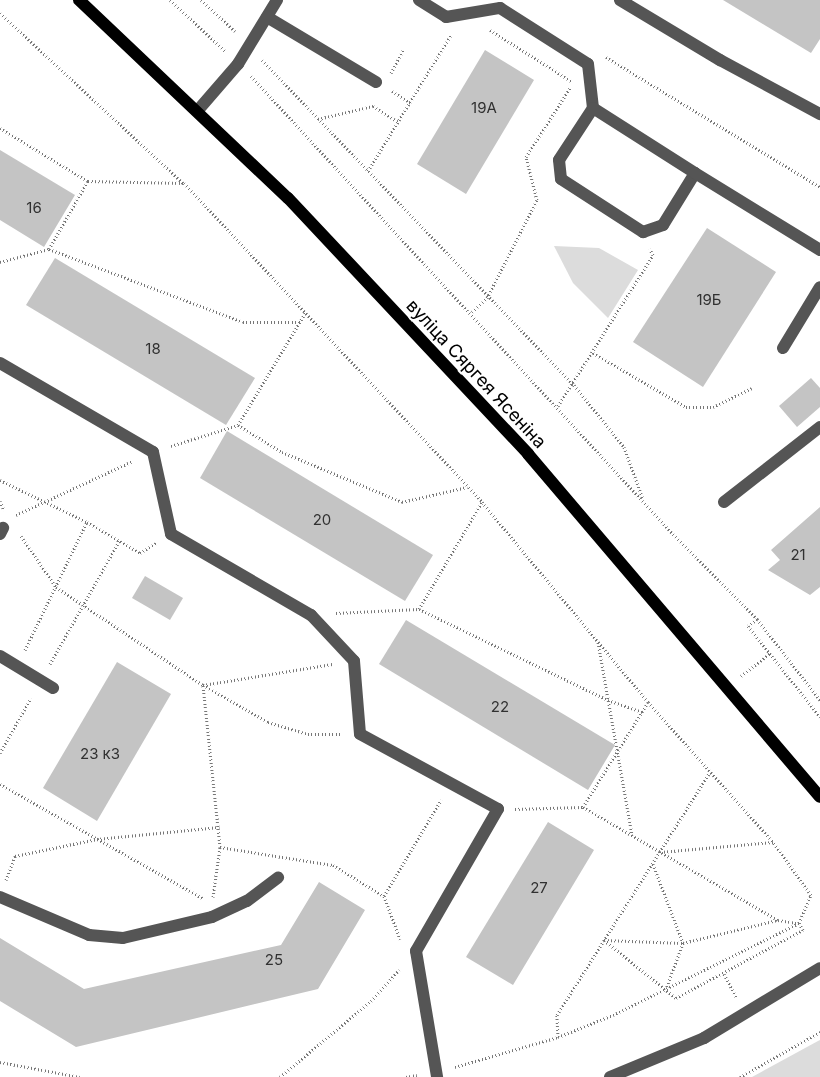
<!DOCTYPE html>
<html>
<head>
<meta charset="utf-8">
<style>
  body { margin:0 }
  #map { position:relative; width:820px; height:1077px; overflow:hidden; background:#fff; font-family:Inter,sans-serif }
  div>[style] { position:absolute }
  .green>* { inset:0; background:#dcdcdc }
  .building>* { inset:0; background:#c4c4c4 }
  .path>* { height:3px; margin-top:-1.5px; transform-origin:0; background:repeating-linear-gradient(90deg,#777 0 1px,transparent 0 3.5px) }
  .minor>* { height:12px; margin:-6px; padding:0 6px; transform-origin:6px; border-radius:6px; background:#555 }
  .major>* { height:12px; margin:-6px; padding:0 6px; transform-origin:6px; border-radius:6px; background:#000 }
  span { translate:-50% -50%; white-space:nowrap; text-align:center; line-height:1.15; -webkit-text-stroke:4px #fff; paint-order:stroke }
  .number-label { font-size:15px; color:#313131 }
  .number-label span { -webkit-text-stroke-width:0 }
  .street-label { font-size:18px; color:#000 }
</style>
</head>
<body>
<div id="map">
  <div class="green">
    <div style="clip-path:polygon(554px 246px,599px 248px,638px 270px,608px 318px,573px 283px)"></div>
    <div style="clip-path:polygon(820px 1040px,820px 1077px,752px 1077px,818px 1041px)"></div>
  </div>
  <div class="building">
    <div style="clip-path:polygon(723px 0,820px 0,820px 39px,811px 53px)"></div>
    <div style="clip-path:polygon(485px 50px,534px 80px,466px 194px,417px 164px)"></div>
    <div style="clip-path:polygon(0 150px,75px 195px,44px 247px,0 220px)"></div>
    <div style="clip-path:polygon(707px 228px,776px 272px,703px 387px,633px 342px)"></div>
    <div style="clip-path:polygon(55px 258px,255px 378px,226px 425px,26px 305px)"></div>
    <div style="clip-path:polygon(811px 378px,820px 388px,820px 407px,797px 427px,779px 406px)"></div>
    <div style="clip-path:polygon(227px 431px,433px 555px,405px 601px,200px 478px)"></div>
    <div style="clip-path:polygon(820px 507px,820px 587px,810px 595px,768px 570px,780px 560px,771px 550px)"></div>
    <div style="clip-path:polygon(145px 576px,183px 598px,170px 620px,132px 598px)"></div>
    <div style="clip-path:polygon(406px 620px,615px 745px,588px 790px,379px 664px)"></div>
    <div style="clip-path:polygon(117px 662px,171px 694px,97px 821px,43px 788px)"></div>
    <div style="clip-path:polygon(548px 822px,594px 850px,513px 985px,466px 957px)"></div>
    <div style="clip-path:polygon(319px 882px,365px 910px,318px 989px,76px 1047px,0 1001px,0 938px,84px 989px,281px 945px)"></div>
  </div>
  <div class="path">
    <div style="left:170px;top:0;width:75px;rotate:42.8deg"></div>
    <div style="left:201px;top:0;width:46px;rotate:42.4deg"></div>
    <div style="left:0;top:13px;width:250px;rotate:42.9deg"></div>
    <div style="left:490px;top:30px;width:96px;rotate:32.2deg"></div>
    <div style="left:606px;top:57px;width:250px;rotate:31.3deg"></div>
    <div style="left:262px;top:60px;width:451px;rotate:46.2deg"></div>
    <div style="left:574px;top:385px;width:80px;rotate:51.1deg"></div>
    <div style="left:624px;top:447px;width:55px;rotate:69.9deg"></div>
    <div style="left:391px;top:73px;width:27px;rotate:-62deg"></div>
    <div style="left:251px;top:76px;width:623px;rotate:47.34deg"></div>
    <div style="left:673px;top:534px;width:120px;rotate:45.3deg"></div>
    <div style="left:757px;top:619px;width:103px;rotate:52.1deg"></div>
    <div style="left:392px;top:91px;width:22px;rotate:32deg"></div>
    <div style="left:318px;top:119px;width:57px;rotate:-13.3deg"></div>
    <div style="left:373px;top:106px;width:31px;rotate:32deg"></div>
    <div style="left:0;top:128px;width:103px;rotate:31.1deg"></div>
    <div style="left:88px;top:181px;width:96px;rotate:1.2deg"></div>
    <div style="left:184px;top:183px;width:437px;rotate:46.9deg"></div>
    <div style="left:482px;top:502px;width:260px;rotate:50.3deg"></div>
    <div style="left:648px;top:702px;width:188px;rotate:48.2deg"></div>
    <div style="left:368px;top:171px;width:159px;rotate:-58.6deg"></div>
    <div style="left:49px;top:249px;width:78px;rotate:-60.2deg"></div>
    <div style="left:0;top:262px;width:51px;rotate:-14.9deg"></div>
    <div style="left:49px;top:249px;width:207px;rotate:20.6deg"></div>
    <div style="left:243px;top:322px;width:58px"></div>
    <div style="left:472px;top:312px;width:21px;rotate:-43deg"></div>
    <div style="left:487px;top:298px;width:110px;rotate:-63deg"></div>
    <div style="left:537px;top:200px;width:44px;rotate:-104.3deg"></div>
    <div style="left:526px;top:157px;width:82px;rotate:-57.5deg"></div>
    <div style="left:593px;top:353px;width:108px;rotate:30.1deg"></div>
    <div style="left:686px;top:407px;width:27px"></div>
    <div style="left:713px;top:407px;width:43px;rotate:-26deg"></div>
    <div style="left:558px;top:406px;width:178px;rotate:-57.8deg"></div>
    <div style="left:653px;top:255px;width:7px;rotate:-117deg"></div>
    <div style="left:238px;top:425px;width:52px;rotate:31.5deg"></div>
    <div style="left:282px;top:452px;width:130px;rotate:22.6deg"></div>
    <div style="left:402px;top:502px;width:67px;rotate:-13deg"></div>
    <div style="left:171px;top:446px;width:70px;rotate:-17.4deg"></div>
    <div style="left:238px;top:425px;width:132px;rotate:-59deg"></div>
    <div style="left:0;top:480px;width:97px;rotate:25.8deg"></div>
    <div style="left:87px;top:522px;width:61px;rotate:30.3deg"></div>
    <div style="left:140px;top:553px;width:19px;rotate:-32deg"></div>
    <div style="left:0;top:501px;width:10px;rotate:66deg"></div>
    <div style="left:16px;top:515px;width:129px;rotate:-24.8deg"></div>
    <div style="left:21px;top:536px;width:62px;rotate:55.5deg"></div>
    <div style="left:56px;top:587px;width:177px;rotate:33.7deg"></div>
    <div style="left:203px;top:685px;width:75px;rotate:29.6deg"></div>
    <div style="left:268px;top:722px;width:42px;rotate:16.7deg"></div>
    <div style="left:308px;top:734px;width:34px"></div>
    <div style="left:419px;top:609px;width:124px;rotate:-59.5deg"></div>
    <div style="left:336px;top:613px;width:83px;rotate:-2.8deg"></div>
    <div style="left:419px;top:609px;width:210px;rotate:25.7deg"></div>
    <div style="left:608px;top:700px;width:37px;rotate:19deg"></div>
    <div style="left:757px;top:619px;width:11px;rotate:142deg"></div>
    <div style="left:748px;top:626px;width:116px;rotate:51.6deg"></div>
    <div style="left:598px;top:642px;width:196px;rotate:80deg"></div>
    <div style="left:25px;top:650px;width:142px;rotate:-64.2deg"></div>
    <div style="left:50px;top:664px;width:142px;rotate:-60.6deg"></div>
    <div style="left:741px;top:676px;width:37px;rotate:-38deg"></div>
    <div style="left:0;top:753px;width:63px;rotate:-60.6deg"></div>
    <div style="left:0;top:784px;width:234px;rotate:29.4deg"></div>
    <div style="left:583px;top:807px;width:123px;rotate:-58.2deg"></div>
    <div style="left:515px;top:809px;width:68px;rotate:-1.7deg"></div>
    <div style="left:583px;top:807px;width:225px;rotate:30.1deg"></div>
    <div style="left:778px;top:920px;width:20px;rotate:9deg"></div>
    <div style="left:220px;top:847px;width:114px;rotate:9.1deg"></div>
    <div style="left:333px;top:865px;width:60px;rotate:31.3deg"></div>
    <div style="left:384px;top:896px;width:46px;rotate:69.6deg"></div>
    <div style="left:653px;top:864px;width:85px;rotate:69.2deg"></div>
    <div style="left:683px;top:943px;width:49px;rotate:110.3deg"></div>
    <div style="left:6px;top:880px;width:26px;rotate:-69deg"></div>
    <div style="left:15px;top:856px;width:84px;rotate:-11.7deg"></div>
    <div style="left:97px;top:839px;width:123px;rotate:-5.6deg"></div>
    <div style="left:384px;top:896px;width:112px;rotate:-59.3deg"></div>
    <div style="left:213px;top:897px;width:50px;rotate:-82deg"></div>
    <div style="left:220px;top:847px;width:163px;rotate:-96deg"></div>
    <div style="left:203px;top:685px;width:131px;rotate:-9.2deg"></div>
    <div style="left:604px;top:940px;width:92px;rotate:38.9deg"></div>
    <div style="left:676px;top:998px;width:144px;rotate:-28.2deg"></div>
    <div style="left:803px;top:930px;width:8px;rotate:-120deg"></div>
    <div style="left:799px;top:923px;width:30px;rotate:-67deg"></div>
    <div style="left:811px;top:895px;width:65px;rotate:-125.6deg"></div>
    <div style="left:773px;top:842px;width:113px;rotate:174.9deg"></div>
    <div style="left:604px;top:940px;width:79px;rotate:2.2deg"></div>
    <div style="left:683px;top:943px;width:97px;rotate:-13.7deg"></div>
    <div style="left:724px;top:974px;width:27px;rotate:62deg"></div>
    <div style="left:558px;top:1037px;width:22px;rotate:-93deg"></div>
    <div style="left:557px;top:1015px;width:287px;rotate:-57.8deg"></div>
    <div style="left:0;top:1062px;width:81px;rotate:10.6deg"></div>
    <div style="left:455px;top:1067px;width:107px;rotate:-16.2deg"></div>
    <div style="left:558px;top:1037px;width:59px;rotate:-21.8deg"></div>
    <div style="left:613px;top:1015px;width:208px;rotate:-26.3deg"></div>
    <div style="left:280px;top:1077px;width:119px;rotate:-39.9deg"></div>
    <div style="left:371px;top:1001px;width:42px;rotate:-47.9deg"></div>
    <div style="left:406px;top:1077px;width:11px;rotate:-10deg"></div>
    <div style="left:740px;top:1077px;width:92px;rotate:-29.4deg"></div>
  </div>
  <div class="minor">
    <div style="left:419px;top:0;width:32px;rotate:32deg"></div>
    <div style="left:446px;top:17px;width:55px;rotate:-9.5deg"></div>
    <div style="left:500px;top:8px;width:104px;rotate:32.5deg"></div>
    <div style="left:588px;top:64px;width:44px;rotate:83.5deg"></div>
    <div style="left:593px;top:108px;width:62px;rotate:123.2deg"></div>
    <div style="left:559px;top:160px;width:19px;rotate:84deg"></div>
    <div style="left:561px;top:179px;width:98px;rotate:32.9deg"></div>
    <div style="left:643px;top:232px;width:21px;rotate:-19deg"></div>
    <div style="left:663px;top:225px;width:61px;rotate:-58.4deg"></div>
    <div style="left:695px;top:173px;width:121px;rotate:-147.5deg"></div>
    <div style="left:620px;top:0;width:117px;rotate:31deg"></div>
    <div style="left:720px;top:60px;width:114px;rotate:28.4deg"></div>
    <div style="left:267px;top:17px;width:127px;rotate:30.8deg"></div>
    <div style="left:199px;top:109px;width:60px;rotate:-49.1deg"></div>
    <div style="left:238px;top:64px;width:75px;rotate:-58.6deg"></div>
    <div style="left:695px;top:173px;width:147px;rotate:31.6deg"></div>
    <div style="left:783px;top:348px;width:71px;rotate:-58.8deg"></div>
    <div style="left:0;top:363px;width:177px;rotate:30.2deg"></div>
    <div style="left:153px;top:452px;width:84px;rotate:77.6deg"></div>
    <div style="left:171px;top:534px;width:162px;rotate:30.1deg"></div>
    <div style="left:311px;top:615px;width:63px;rotate:46.9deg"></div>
    <div style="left:354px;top:661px;width:73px;rotate:85.3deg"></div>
    <div style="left:360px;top:734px;width:157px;rotate:28.5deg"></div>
    <div style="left:498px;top:809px;width:164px;rotate:120deg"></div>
    <div style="left:416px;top:951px;width:128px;rotate:80.5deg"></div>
    <div style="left:724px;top:502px;width:122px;rotate:-38deg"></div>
    <div style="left:0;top:534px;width:7px;rotate:-63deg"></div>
    <div style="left:0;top:656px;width:62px;rotate:31.1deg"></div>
    <div style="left:0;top:897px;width:97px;rotate:23.1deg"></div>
    <div style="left:89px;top:935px;width:34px;rotate:5deg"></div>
    <div style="left:123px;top:938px;width:91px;rotate:-13.3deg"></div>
    <div style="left:212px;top:917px;width:38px;rotate:-25deg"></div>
    <div style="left:247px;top:901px;width:39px;rotate:-37deg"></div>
    <div style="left:610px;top:1077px;width:102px;rotate:-22.5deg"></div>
    <div style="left:704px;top:1038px;width:135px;rotate:-31.1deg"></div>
  </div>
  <div class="major">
    <div style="left:79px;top:0;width:288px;rotate:43.5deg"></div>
    <div style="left:288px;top:198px;width:351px;rotate:46.8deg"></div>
    <div style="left:528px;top:454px;width:450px;rotate:49.6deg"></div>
  </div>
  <div class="number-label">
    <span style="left:484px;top:108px">19А</span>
    <span style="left:34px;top:208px">16</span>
    <span style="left:709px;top:300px">19Б</span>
    <span style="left:153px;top:349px">18</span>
    <span style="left:322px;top:520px">20</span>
    <span style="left:798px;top:555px">21</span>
    <span style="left:500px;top:707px">22</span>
    <span style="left:100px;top:754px">23 к3</span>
    <span style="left:539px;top:888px">27</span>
    <span style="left:274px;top:960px">25</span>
  </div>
  <div class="street-label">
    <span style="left:476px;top:374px;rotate:47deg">вуліца Сяргея Ясеніна</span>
  </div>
</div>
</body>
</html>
